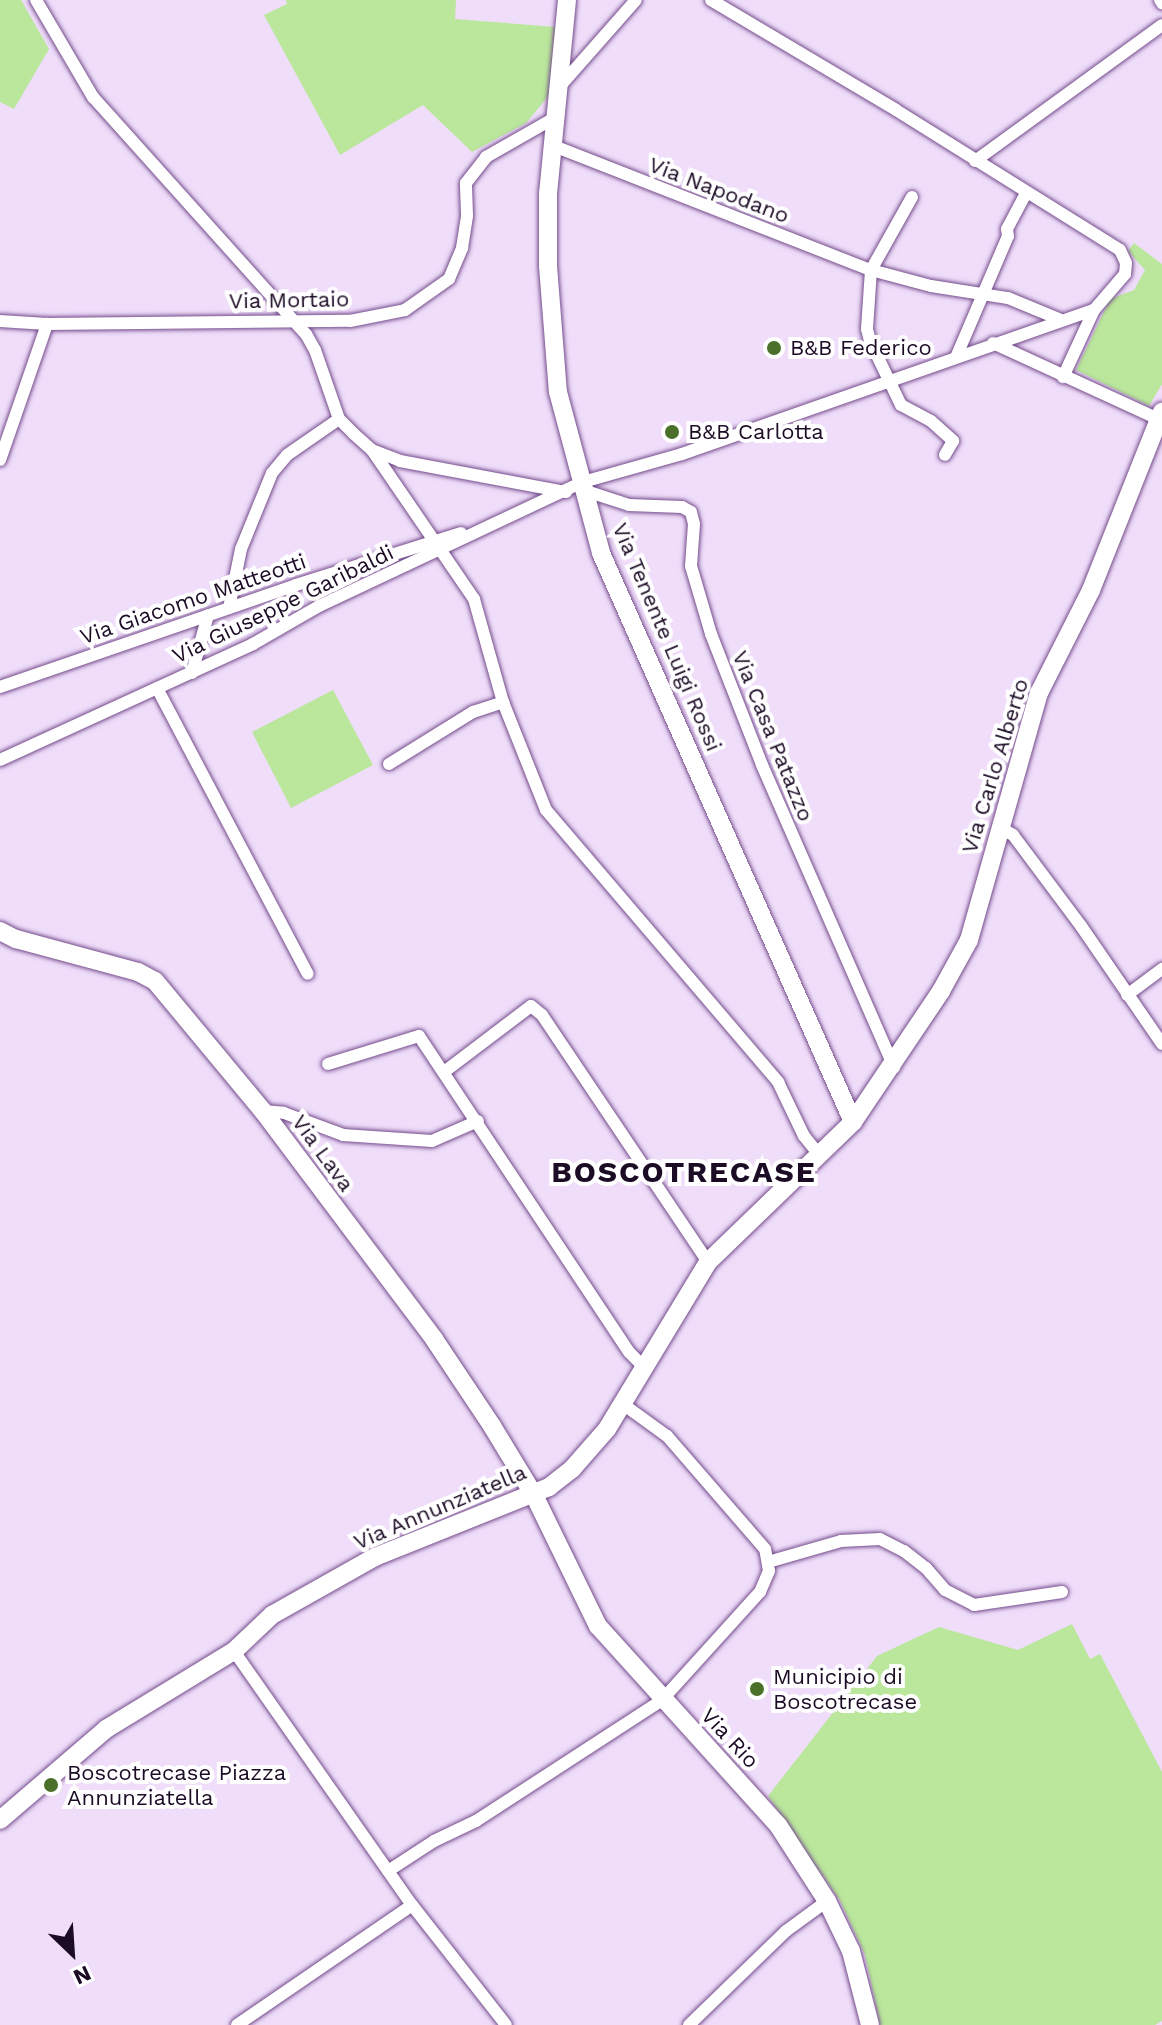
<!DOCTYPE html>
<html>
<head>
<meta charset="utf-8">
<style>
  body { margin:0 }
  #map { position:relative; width:1162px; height:2025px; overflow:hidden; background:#efddfa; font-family:"Work Sans",sans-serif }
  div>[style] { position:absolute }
  .green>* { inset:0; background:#bae79b }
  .roads { filter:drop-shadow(0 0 2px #754c8c) drop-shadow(0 0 2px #754c8c) }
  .street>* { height:12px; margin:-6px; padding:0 6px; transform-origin:6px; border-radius:6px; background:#fff }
  .secondary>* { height:18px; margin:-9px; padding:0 9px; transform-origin:9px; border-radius:9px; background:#fff }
  .dots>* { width:22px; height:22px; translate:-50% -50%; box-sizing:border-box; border:4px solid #fff; border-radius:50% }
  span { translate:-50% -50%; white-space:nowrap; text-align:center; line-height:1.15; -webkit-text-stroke:8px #fff; paint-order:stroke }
  .street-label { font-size:22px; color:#1c0b25 }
  .poi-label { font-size:22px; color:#1c0b25 }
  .left { translate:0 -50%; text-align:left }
  .district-label { font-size:30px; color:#1c0b25; font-weight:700; letter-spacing:2px }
  .north { position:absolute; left:32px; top:1913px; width:80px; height:80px; -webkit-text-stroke:6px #fff; paint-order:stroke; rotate:155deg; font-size:22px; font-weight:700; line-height:32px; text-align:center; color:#1c0b25 }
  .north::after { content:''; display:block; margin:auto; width:28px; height:36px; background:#1c0b25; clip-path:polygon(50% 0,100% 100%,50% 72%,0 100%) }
</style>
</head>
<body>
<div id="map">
  <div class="green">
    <div style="clip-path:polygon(0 0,21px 0,49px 49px,14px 109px,0 102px)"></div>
    <div style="clip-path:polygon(286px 0,456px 0,455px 19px,556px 27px,551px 93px,526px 123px,472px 152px,423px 105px,340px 155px,264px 15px,287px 4px)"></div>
    <div style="clip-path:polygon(1134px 243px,1162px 264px,1162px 384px,1149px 406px,1076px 370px,1110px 299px,1134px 290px,1145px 270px,1128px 251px)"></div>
    <div style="clip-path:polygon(333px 690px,373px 765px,291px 808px,252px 732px)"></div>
    <div style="clip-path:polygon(1072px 1624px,1090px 1659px,1100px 1654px,1162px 1772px,1162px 2021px,1155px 2025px,880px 2025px,865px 1955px,840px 1901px,768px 1796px,877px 1656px,939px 1627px,1018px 1650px)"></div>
  </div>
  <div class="roads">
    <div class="street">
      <div style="left:36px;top:0;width:113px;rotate:59.6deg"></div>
      <div style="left:93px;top:97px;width:319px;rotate:48.1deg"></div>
      <div style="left:306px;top:334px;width:18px;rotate:61deg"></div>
      <div style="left:315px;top:350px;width:73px;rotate:70.8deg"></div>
      <div style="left:339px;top:419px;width:21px;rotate:45deg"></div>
      <div style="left:354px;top:434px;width:24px;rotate:42deg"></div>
      <div style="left:372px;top:450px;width:30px;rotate:21deg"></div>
      <div style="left:400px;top:461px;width:169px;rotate:10.6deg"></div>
      <div style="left:711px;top:0;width:215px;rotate:30.7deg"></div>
      <div style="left:896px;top:110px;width:264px;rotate:32deg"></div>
      <div style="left:1120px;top:250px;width:14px;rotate:65deg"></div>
      <div style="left:1126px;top:263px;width:11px;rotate:95deg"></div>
      <div style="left:1125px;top:274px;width:48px;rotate:130.7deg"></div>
      <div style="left:1094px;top:310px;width:74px;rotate:114.8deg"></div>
      <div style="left:1160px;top:0;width:4px;rotate:56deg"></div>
      <div style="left:561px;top:85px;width:113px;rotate:-48.6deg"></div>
      <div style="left:554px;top:146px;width:340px;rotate:21.4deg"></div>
      <div style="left:871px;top:270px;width:62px;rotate:14.9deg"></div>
      <div style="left:931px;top:286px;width:78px;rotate:8.9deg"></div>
      <div style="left:1008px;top:298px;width:55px;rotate:22.4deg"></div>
      <div style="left:975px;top:161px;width:231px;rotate:-36deg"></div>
      <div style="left:912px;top:197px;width:84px;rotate:119.3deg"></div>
      <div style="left:871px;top:270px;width:59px;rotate:93.9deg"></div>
      <div style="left:867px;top:329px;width:12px;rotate:76deg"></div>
      <div style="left:870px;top:341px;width:71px;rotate:64.2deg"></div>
      <div style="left:901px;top:405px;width:34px;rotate:28deg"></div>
      <div style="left:931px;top:421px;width:30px;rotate:42deg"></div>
      <div style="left:953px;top:441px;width:16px;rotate:120deg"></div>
      <div style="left:0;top:321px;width:47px;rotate:3.7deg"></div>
      <div style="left:47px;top:324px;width:303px;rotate:-0.6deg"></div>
      <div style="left:350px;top:321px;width:56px;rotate:-11.3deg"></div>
      <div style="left:405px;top:310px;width:54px;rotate:-35.2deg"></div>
      <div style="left:449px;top:279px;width:34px;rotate:-67deg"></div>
      <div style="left:462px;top:248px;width:33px;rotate:-81deg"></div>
      <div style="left:467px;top:215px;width:32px;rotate:-92deg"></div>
      <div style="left:466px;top:183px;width:33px;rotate:-52deg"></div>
      <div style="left:486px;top:157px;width:83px;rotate:-29.7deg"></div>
      <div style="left:993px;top:343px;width:182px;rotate:24.7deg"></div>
      <div style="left:957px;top:355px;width:129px;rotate:-66.8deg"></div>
      <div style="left:1008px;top:236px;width:7px;rotate:-98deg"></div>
      <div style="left:1007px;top:229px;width:40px;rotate:-62deg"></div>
      <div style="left:372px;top:450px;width:181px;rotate:55.6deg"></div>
      <div style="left:474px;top:599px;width:107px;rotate:74.3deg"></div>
      <div style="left:503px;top:702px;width:116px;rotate:68.3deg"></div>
      <div style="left:546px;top:810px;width:358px;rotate:49.5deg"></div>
      <div style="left:778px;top:1082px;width:60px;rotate:64.3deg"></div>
      <div style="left:804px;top:1136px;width:26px;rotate:51deg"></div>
      <div style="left:0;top:460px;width:144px;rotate:-70.9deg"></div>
      <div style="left:586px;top:491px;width:45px;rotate:18deg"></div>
      <div style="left:629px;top:505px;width:53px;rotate:2.2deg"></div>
      <div style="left:682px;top:507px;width:10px;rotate:29deg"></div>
      <div style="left:691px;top:512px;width:12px;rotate:76deg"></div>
      <div style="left:694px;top:524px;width:42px;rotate:94.1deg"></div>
      <div style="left:691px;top:566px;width:71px;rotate:73.6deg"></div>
      <div style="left:711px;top:634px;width:141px;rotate:68.7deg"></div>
      <div style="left:762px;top:765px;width:330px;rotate:66.4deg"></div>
      <div style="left:229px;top:608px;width:60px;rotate:-78.5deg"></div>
      <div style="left:241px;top:549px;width:82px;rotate:-67.8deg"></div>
      <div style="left:272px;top:473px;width:23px;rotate:-50deg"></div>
      <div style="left:287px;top:455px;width:63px;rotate:-34.7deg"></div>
      <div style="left:192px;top:673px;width:60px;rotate:-74.6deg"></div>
      <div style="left:0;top:687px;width:313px;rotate:-19deg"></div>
      <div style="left:296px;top:585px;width:173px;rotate:-17.5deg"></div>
      <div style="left:157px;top:688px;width:323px;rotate:62.2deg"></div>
      <div style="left:0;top:760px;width:278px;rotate:-24.6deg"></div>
      <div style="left:253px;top:644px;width:76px;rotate:-29.9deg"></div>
      <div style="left:319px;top:606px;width:292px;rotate:-25.2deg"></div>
      <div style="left:583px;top:482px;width:103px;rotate:-15.8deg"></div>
      <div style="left:682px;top:454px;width:436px;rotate:-19.3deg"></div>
      <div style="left:389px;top:764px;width:99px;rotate:-31.8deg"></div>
      <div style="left:473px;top:712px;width:32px;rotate:-18deg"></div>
      <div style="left:1001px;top:828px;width:14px;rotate:30deg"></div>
      <div style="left:1013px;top:835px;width:114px;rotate:53.2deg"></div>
      <div style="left:1081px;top:926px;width:143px;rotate:55.5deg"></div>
      <div style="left:1127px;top:995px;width:44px;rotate:-36.6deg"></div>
      <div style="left:328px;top:1064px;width:95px;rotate:-17.1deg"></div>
      <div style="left:419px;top:1036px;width:379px;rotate:56.4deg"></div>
      <div style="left:629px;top:1352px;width:20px;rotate:45deg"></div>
      <div style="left:444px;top:1072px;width:109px;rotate:-37.2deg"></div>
      <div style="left:531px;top:1006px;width:14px;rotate:39deg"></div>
      <div style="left:542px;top:1015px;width:298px;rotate:56.1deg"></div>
      <div style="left:263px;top:1111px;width:21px;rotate:5deg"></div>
      <div style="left:284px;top:1113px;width:63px;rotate:20.4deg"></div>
      <div style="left:343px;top:1135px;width:89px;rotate:3.9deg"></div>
      <div style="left:432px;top:1141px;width:50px;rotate:-23.5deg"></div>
      <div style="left:768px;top:1562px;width:76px;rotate:-16deg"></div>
      <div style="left:841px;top:1541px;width:39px;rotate:-3deg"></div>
      <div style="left:880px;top:1539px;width:27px;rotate:27deg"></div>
      <div style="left:904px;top:1551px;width:28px;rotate:38deg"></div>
      <div style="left:926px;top:1568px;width:29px;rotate:49deg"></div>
      <div style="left:945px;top:1590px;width:33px;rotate:27deg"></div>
      <div style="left:974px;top:1605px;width:89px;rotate:-8.4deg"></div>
      <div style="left:234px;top:1651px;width:310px;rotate:55deg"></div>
      <div style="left:412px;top:1905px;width:152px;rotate:51.9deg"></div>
      <div style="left:388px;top:1871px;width:55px;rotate:-33.1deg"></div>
      <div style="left:434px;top:1841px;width:47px;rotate:-25.5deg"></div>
      <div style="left:476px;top:1821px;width:222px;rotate:-33deg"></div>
      <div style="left:662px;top:1700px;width:146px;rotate:-47.8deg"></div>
      <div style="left:760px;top:1592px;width:23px;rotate:-67deg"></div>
      <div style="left:769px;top:1571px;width:22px;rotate:-100deg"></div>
      <div style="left:765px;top:1549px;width:150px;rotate:-130.9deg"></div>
      <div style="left:667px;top:1436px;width:53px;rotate:-144.2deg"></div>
      <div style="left:237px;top:2025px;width:212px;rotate:-34.4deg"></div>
      <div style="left:689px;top:2025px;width:135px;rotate:-44.1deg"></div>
      <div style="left:786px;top:1931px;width:51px;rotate:-36.2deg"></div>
    </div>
    <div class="secondary">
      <div style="left:567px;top:0;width:195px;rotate:95.6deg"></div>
      <div style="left:548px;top:194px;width:72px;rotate:90deg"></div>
      <div style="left:548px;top:266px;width:126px;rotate:85.5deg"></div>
      <div style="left:558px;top:392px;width:167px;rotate:75deg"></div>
      <div style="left:601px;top:553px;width:622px;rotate:66.11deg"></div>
      <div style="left:0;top:931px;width:18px;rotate:27deg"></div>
      <div style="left:16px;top:939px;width:126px;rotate:15.1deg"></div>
      <div style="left:138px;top:972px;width:19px;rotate:28deg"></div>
      <div style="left:155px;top:981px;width:169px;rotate:50.3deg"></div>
      <div style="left:263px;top:1111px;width:285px;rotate:53.1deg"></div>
      <div style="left:434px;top:1339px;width:105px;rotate:56.3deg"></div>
      <div style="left:492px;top:1426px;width:81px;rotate:58.7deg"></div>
      <div style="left:534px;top:1495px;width:146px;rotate:64deg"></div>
      <div style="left:598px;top:1626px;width:268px;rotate:47.9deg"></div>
      <div style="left:778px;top:1825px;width:90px;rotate:57.2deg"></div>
      <div style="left:827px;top:1901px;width:55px;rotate:64.4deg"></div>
      <div style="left:851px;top:1951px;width:76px;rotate:75.6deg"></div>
      <div style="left:0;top:1820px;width:140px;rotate:-40.6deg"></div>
      <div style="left:106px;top:1729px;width:150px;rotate:-31.4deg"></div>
      <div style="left:234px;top:1651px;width:52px;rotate:-43.5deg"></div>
      <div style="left:272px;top:1615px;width:118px;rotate:-29.4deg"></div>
      <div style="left:375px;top:1557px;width:188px;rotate:-21.9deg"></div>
      <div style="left:549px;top:1487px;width:29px;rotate:-38deg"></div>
      <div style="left:572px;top:1469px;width:53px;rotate:-48.8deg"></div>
      <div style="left:607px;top:1429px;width:195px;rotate:-58.8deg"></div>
      <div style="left:708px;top:1262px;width:202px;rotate:-44deg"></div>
      <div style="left:853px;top:1122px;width:158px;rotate:-56.1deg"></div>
      <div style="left:941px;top:991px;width:58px;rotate:-61.2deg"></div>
      <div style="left:969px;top:940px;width:257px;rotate:-74.2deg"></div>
      <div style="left:1039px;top:693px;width:115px;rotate:-63.2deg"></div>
      <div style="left:1091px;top:590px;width:192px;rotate:-68.3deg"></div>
    </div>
  </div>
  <div class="dots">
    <div style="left:774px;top:348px;background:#4a702a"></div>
    <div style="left:672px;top:432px;background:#4a702a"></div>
    <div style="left:757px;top:1689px;background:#4a702a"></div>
    <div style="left:51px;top:1785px;background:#4a702a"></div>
  </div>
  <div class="street-label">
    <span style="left:719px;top:190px;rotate:21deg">Via Napodano</span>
    <span style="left:289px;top:300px;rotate:-1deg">Via Mortaio</span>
    <span style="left:193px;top:599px;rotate:-19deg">Via Giacomo Matteotti</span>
    <span style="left:283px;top:604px;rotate:-26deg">Via Giuseppe Garibaldi</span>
    <span style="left:667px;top:637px;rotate:67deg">Via Tenente Luigi Rossi</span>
    <span style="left:773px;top:736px;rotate:68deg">Via Casa Patazzo</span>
    <span style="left:995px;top:766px;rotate:-73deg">Via Carlo Alberto</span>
    <span style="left:323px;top:1153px;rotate:54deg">Via Lava</span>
    <span style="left:440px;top:1507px;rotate:-23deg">Via Annunziatella</span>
    <span style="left:730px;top:1738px;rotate:47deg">Via Rio</span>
  </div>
  <div class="poi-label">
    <span class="left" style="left:790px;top:348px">B&amp;B Federico</span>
    <span class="left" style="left:688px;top:432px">B&amp;B Carlotta</span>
    <span class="left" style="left:773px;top:1689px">Municipio di<br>Boscotrecase</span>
    <span class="left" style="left:67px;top:1785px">Boscotrecase Piazza<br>Annunziatella</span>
  </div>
  <div class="district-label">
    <span style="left:684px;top:1172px">BOSCOTRECASE</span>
  </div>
  <div class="north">N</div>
</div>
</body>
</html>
